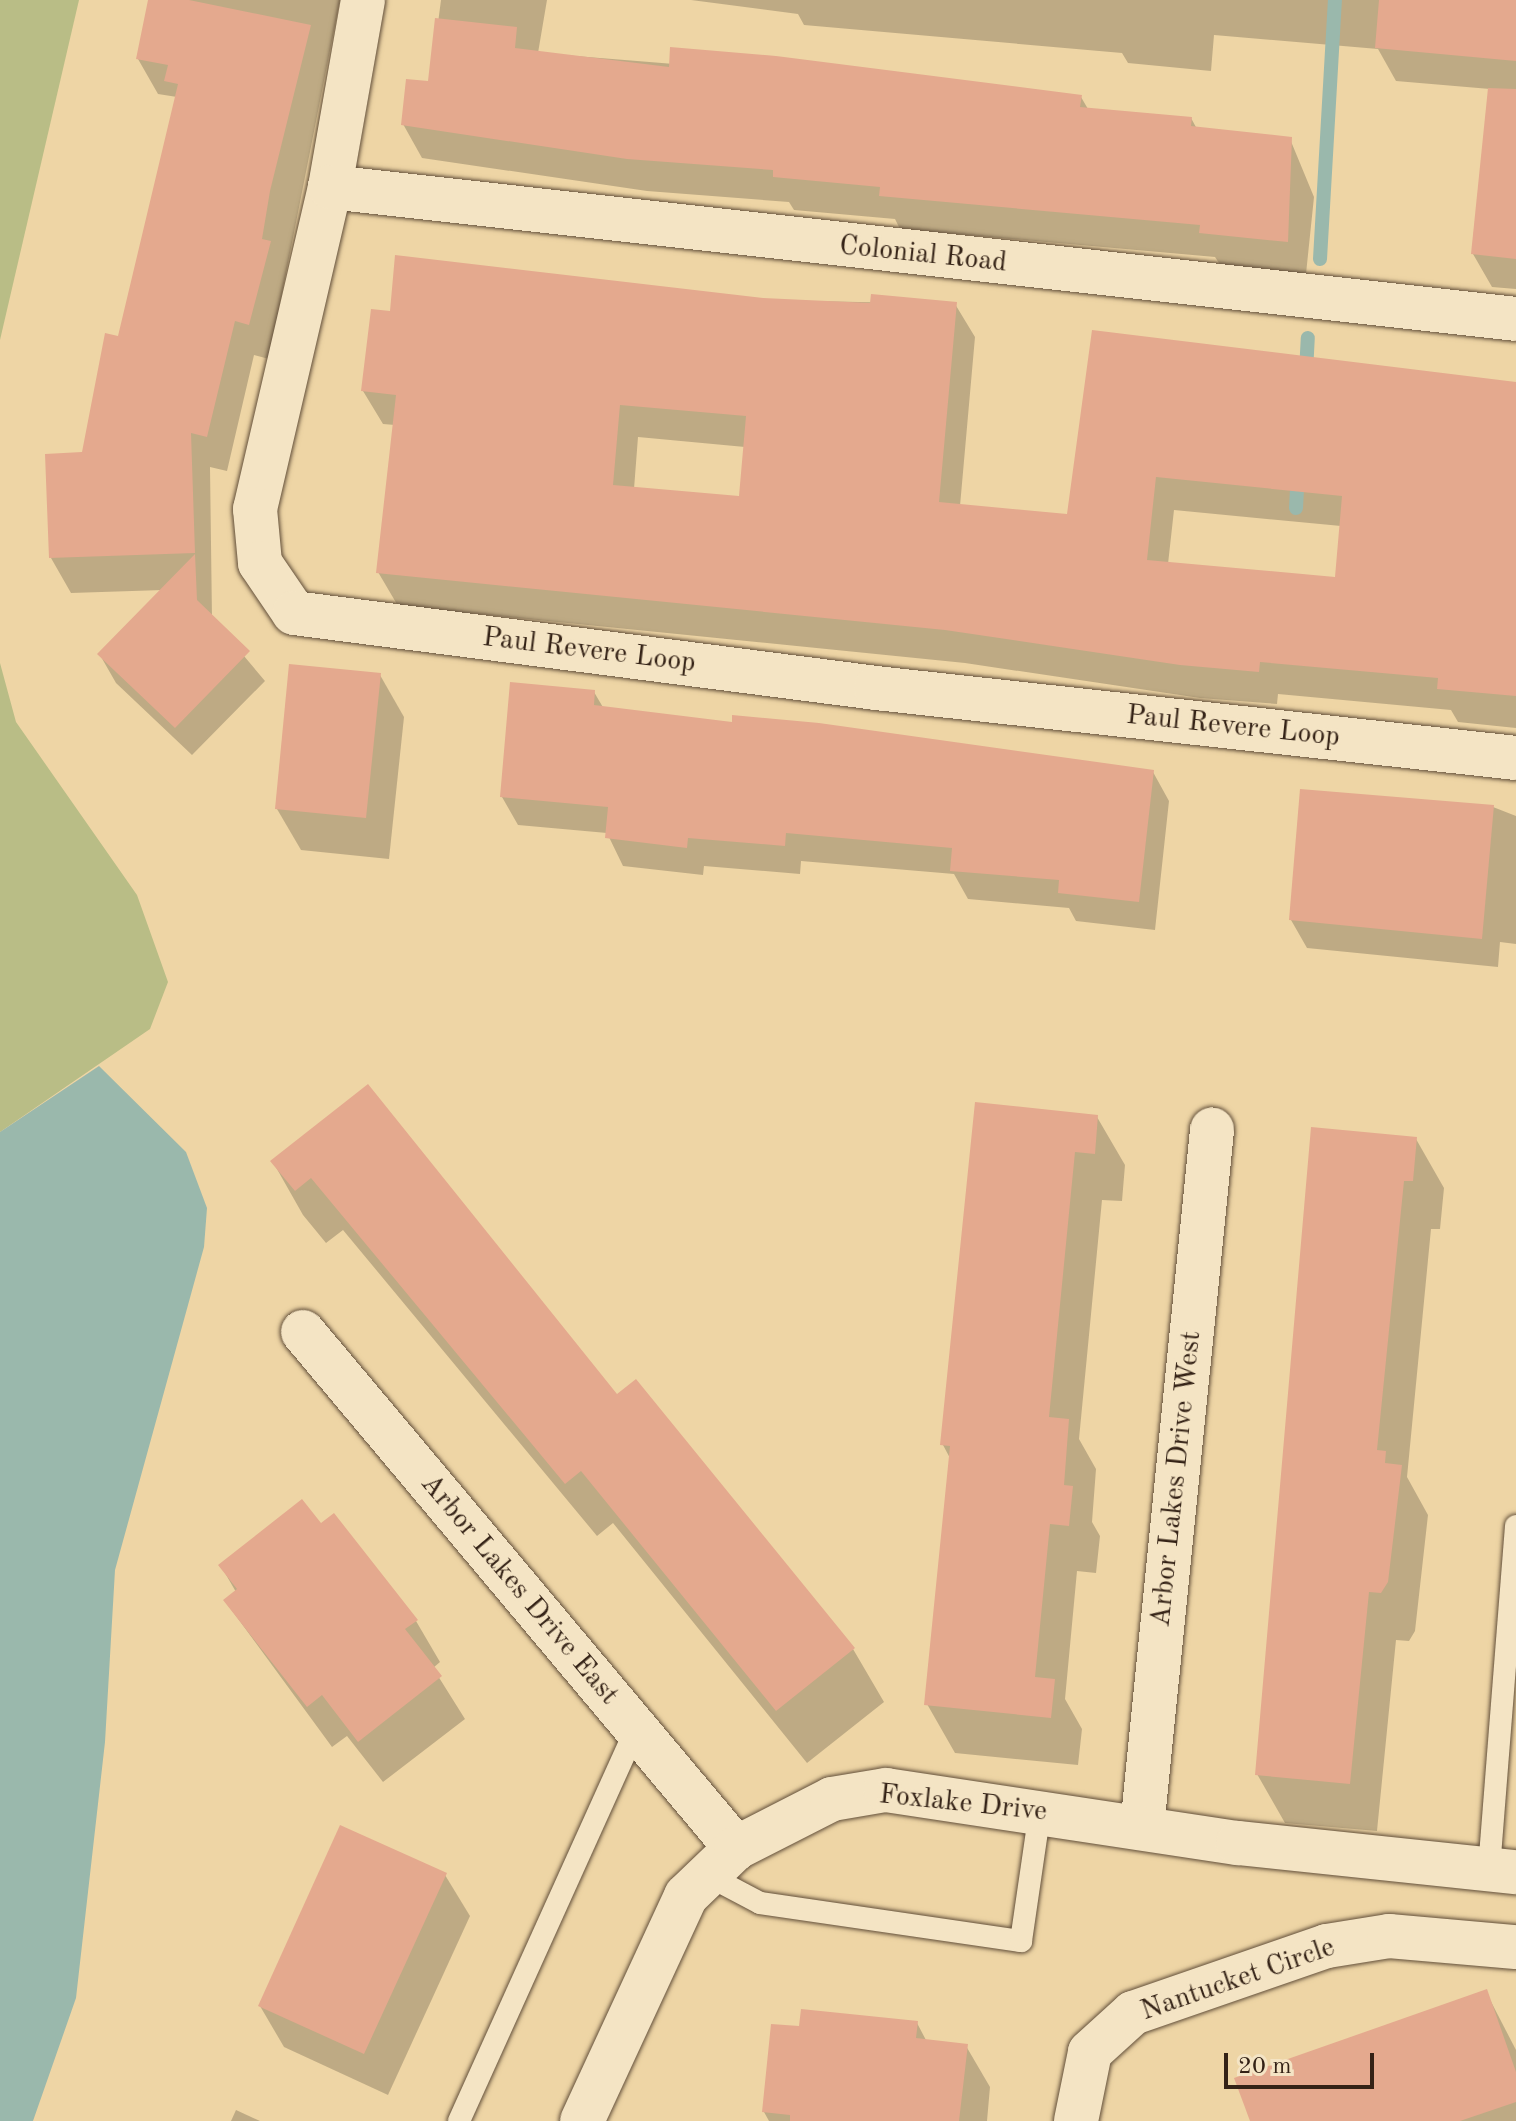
<!DOCTYPE html>
<html>
<head>
<meta charset="utf-8">
<style>
  body { margin:0 }
  #map { position:relative; width:1516px; height:2121px; overflow:hidden; background:#eed5a5; font-family:"Old Standard TT",serif }
  div>[style] { position:absolute }
  .green>* { inset:0; background:#b9bd86 }
  .water>* { inset:0; background:#9ab8ac }
  .shadow>* { inset:0; background:#0003 }
  .stream>* { height:14px; margin:-7px; padding:0 7px; transform-origin:7px; border-radius:7px; background:#9ab8ac }
  .building>* { inset:0; background:#e4a98e }
  .roads { filter:drop-shadow(0 0 2px #624f3a) drop-shadow(0 0 2px #624f3a) }
  .service>* { height:22px; margin:-11px; padding:0 11px; transform-origin:11px; border-radius:11px; background:#f4e4c4 }
  .minor>* { height:44px; margin:-22px; padding:0 22px; transform-origin:22px; border-radius:22px; background:#f4e4c4 }
  span { translate:-50% -50%; white-space:nowrap; text-align:center; line-height:1.15; -webkit-text-stroke:6px #f4e4c4; paint-order:stroke }
  .street-label { font-size:28px; color:#342216 }
  .scale { position:absolute; left:1224px; top:2053px; width:150px; height:36px; box-sizing:border-box; border:4px solid #342216; border-top:0; padding-left:10px; font-size:24px; line-height:28px; white-space:nowrap; color:#342216; -webkit-text-stroke:6px #f4e4c4; paint-order:stroke }
</style>
</head>
<body>
<div id="map">
  <div class="green">
    <div style="clip-path:polygon(0 0,79px 0,0 340px)"></div>
    <div style="clip-path:polygon(0 663px,16px 722px,137px 895px,168px 982px,150px 1029px,0 1132px)"></div>
  </div>
  <div class="water">
    <div style="clip-path:polygon(99px 1066px,186px 1152px,207px 1208px,204px 1247px,115px 1570px,105px 1742px,76px 1998px,33px 2121px,0 2121px,0 1132px)"></div>
  </div>
  <div class="shadow">
    <div style="clip-path:polygon(150px 0,340px 0,269px 359px,254px 355px,227px 471px,210px 467px,212px 618px,265px 681px,192px 755px,116px 683px,100px 655px,163px 590px,71px 593px,51px 558px,120px 338px,177px 97px,158px 94px,138px 59px)"></div>
    <div style="clip-path:polygon(441px 0,547px 0,538px 53px,1081px 97px,1088px 109px,1191px 118px,1197px 129px,1290px 139px,1314px 197px,1306px 274px,1221px 266px,1215px 257px,900px 229px,895px 219px,794px 210px,789px 202px,647px 191px,422px 158px,403px 124px,430px 84px)"></div>
    <div style="clip-path:polygon(1516px 0,1516px 289px,1492px 287px,1473px 254px,1490px 89px,1396px 81px,1378px 49px,1214px 35px,1211px 71px,1128px 63px,1122px 53px,804px 25px,798px 14px,691px 0)"></div>
    <div style="clip-path:polygon(evenodd,763px 300px,955px 304px,975px 337px,960px 506px,1068px 517px,1094px 333px,1516px 384px,1516px 728px,1458px 722px,1451px 710px,1278px 694px,1277px 704px,1200px 698px,965px 663px,398px 606px,378px 572px,395px 425px,383px 424px,363px 391px,391px 313px,763px 300px,638px 437px,745px 447px,741px 498px,634px 489px,638px 437px,763px 300px,1174px 510px,1341px 526px,1337px 579px,1168px 564px,1174px 510px)"></div>
    <div style="clip-path:polygon(380px 675px,404px 717px,389px 859px,301px 850px,277px 809px)"></div>
    <div style="clip-path:polygon(594px 692px,604px 709px,1153px 772px,1169px 801px,1155px 930px,1076px 921px,1069px 908px,968px 899px,954px 874px,801px 861px,800px 874px,704px 866px,703px 875px,623px 866px,607px 833px,518px 825px,502px 797px)"></div>
    <div style="clip-path:polygon(1493px 807px,1516px 816px,1516px 944px,1500px 942px,1498px 967px,1307px 948px,1291px 920px)"></div>
    <div style="clip-path:polygon(367px 1087px,617px 1396px,853px 1649px,884px 1702px,807px 1763px,613px 1523px,597px 1536px,343px 1230px,326px 1243px,303px 1215px,273px 1162px)"></div>
    <div style="clip-path:polygon(977px 1104px,1097px 1117px,1125px 1165px,1122px 1201px,1102px 1200px,1079px 1439px,1096px 1469px,1092px 1522px,1100px 1536px,1096px 1573px,1077px 1571px,1065px 1699px,1082px 1729px,1078px 1765px,955px 1753px,927px 1704px,951px 1460px,943px 1445px)"></div>
    <div style="clip-path:polygon(1313px 1130px,1416px 1139px,1444px 1188px,1440px 1229px,1431px 1229px,1407px 1477px,1428px 1515px,1415px 1631px,1409px 1641px,1396px 1640px,1377px 1831px,1285px 1823px,1257px 1774px)"></div>
    <div style="clip-path:polygon(321px 1526px,416px 1621px,440px 1662px,433px 1668px,465px 1719px,383px 1782px,347px 1736px,332px 1747px,225px 1601px,236px 1592px,221px 1566px)"></div>
    <div style="clip-path:polygon(445px 1875px,470px 1916px,388px 2095px,284px 2047px,260px 2006px)"></div>
    <div style="clip-path:polygon(1486px 1992px,1516px 2050px,1516px 2121px,1252px 2121px)"></div>
    <div style="clip-path:polygon(917px 2023px,927px 2042px,966px 2046px,990px 2087px,987px 2121px,769px 2121px,764px 2112px,801px 2029px)"></div>
    <div style="clip-path:polygon(236px 2110px,260px 2121px,231px 2121px)"></div>
  </div>
  <div class="stream">
    <div style="left:1320px;top:259px;width:259px;rotate:-86.7deg"></div>
    <div style="left:1306px;top:372px;width:34px;rotate:-87deg"></div>
    <div style="left:1296px;top:508px;width:35px;rotate:-87deg"></div>
  </div>
  <div class="building">
    <div style="clip-path:polygon(148px 0,189px 0,311px 25px,270px 191px,262px 239px,271px 241px,249px 325px,235px 321px,207px 437px,191px 433px,195px 553px,49px 558px,45px 454px,82px 452px,105px 333px,118px 336px,178px 84px,164px 81px,168px 65px,136px 59px)"></div>
    <div style="clip-path:polygon(1379px 0,1516px 0,1516px 61px,1375px 48px)"></div>
    <div style="clip-path:polygon(435px 18px,517px 27px,515px 48px,669px 67px,670px 47px,776px 56px,1082px 95px,1080px 107px,1192px 117px,1191px 126px,1292px 137px,1288px 242px,1199px 233px,1200px 225px,879px 196px,880px 187px,773px 177px,773px 170px,627px 159px,401px 125px,406px 79px,428px 81px)"></div>
    <div style="clip-path:polygon(1488px 88px,1516px 89px,1516px 259px,1471px 254px)"></div>
    <div style="clip-path:polygon(evenodd,395px 255px,763px 298px,870px 303px,871px 294px,957px 302px,939px 502px,1067px 514px,1092px 330px,1516px 382px,1516px 696px,1437px 689px,1438px 678px,1260px 662px,1259px 672px,1180px 665px,945px 630px,376px 573px,396px 395px,361px 391px,371px 309px,390px 311px,395px 255px,620px 405px,746px 416px,739px 496px,613px 485px,620px 405px,395px 255px,1156px 477px,1342px 496px,1335px 577px,1147px 560px,1156px 477px)"></div>
    <div style="clip-path:polygon(195px 554px,197px 600px,250px 651px,175px 728px,97px 654px)"></div>
    <div style="clip-path:polygon(289px 664px,381px 673px,366px 818px,275px 809px)"></div>
    <div style="clip-path:polygon(510px 682px,595px 690px,594px 705px,732px 722px,732px 715px,819px 723px,1154px 770px,1139px 902px,1058px 893px,1059px 880px,950px 871px,952px 848px,786px 833px,785px 846px,688px 838px,687px 848px,605px 838px,608px 807px,500px 797px)"></div>
    <div style="clip-path:polygon(1300px 789px,1494px 805px,1482px 939px,1289px 920px)"></div>
    <div style="clip-path:polygon(368px 1084px,617px 1394px,636px 1379px,855px 1648px,776px 1711px,581px 1471px,565px 1484px,311px 1178px,295px 1191px,270px 1161px)"></div>
    <div style="clip-path:polygon(975px 1102px,1098px 1115px,1095px 1154px,1075px 1152px,1049px 1417px,1069px 1419px,1064px 1485px,1073px 1486px,1069px 1526px,1050px 1524px,1035px 1677px,1055px 1679px,1051px 1718px,924px 1705px,950px 1446px,940px 1445px)"></div>
    <div style="clip-path:polygon(1311px 1127px,1417px 1137px,1413px 1181px,1404px 1181px,1377px 1450px,1386px 1451px,1385px 1463px,1402px 1465px,1388px 1582px,1381px 1593px,1369px 1592px,1350px 1784px,1255px 1775px)"></div>
    <div style="clip-path:polygon(302px 1499px,321px 1523px,334px 1513px,418px 1620px,405px 1629px,442px 1676px,358px 1742px,322px 1695px,307px 1707px,223px 1600px,237px 1589px,218px 1565px)"></div>
    <div style="clip-path:polygon(340px 1825px,447px 1873px,364px 2054px,258px 2006px)"></div>
    <div style="clip-path:polygon(1487px 1989px,1516px 2072px,1516px 2102px,1460px 2121px,1250px 2121px,1234px 2078px)"></div>
    <div style="clip-path:polygon(801px 2009px,918px 2021px,916px 2038px,968px 2044px,959px 2121px,790px 2121px,790px 2115px,762px 2112px,771px 2024px,799px 2026px)"></div>
  </div>
  <div class="roads">
    <div class="service">
      <div style="left:1489px;top:1869px;width:344px;rotate:-85.5deg"></div>
      <div style="left:707px;top:1875px;width:60px;rotate:27.8deg"></div>
      <div style="left:760px;top:1903px;width:264px;rotate:8.3deg"></div>
      <div style="left:1021px;top:1941px;width:131px;rotate:-81.7deg"></div>
      <div style="left:459px;top:2121px;width:430px;rotate:-65.7deg"></div>
    </div>
    <div class="minor">
      <div style="left:363px;top:0;width:190px;rotate:100deg"></div>
      <div style="left:330px;top:187px;width:331px;rotate:103.1deg"></div>
      <div style="left:255px;top:509px;width:54px;rotate:84.7deg"></div>
      <div style="left:260px;top:563px;width:60px;rotate:55.8deg"></div>
      <div style="left:294px;top:613px;width:587px;rotate:7.34deg"></div>
      <div style="left:876px;top:688px;width:644px;rotate:6.24deg"></div>
      <div style="left:330px;top:187px;width:1193px;rotate:6.35deg"></div>
      <div style="left:303px;top:1332px;width:674px;rotate:50deg"></div>
      <div style="left:1142px;top:1828px;width:702px;rotate:-84.27deg"></div>
      <div style="left:582px;top:2121px;width:248px;rotate:-65.2deg"></div>
      <div style="left:686px;top:1896px;width:69px;rotate:-43.8deg"></div>
      <div style="left:736px;top:1848px;width:108px;rotate:-27deg"></div>
      <div style="left:832px;top:1799px;width:55px;rotate:-9.5deg"></div>
      <div style="left:886px;top:1790px;width:356px;rotate:8.6deg"></div>
      <div style="left:1238px;top:1843px;width:280px;rotate:6deg"></div>
      <div style="left:1076px;top:2121px;width:70px;rotate:-78.5deg"></div>
      <div style="left:1090px;top:2052px;width:58px;rotate:-42.2deg"></div>
      <div style="left:1133px;top:2013px;width:205px;rotate:-19.1deg"></div>
      <div style="left:1327px;top:1946px;width:63px;rotate:-9.2deg"></div>
      <div style="left:1389px;top:1936px;width:127px;rotate:5deg"></div>
    </div>
  </div>
  <div class="street-label">
    <span style="left:923px;top:255px;rotate:6deg">Colonial Road</span>
    <span style="left:589px;top:651px;rotate:7deg">Paul Revere Loop</span>
    <span style="left:1233px;top:727px;rotate:6deg">Paul Revere Loop</span>
    <span style="left:1177px;top:1479px;rotate:-84deg">Arbor Lakes Drive West</span>
    <span style="left:519px;top:1590px;rotate:50deg">Arbor Lakes Drive East</span>
    <span style="left:963px;top:1804px;rotate:6deg">Foxlake Drive</span>
    <span style="left:1238px;top:1980px;rotate:-19deg">Nantucket Circle</span>
  </div>
  <div class="scale">20 m</div>
</div>
</body>
</html>
